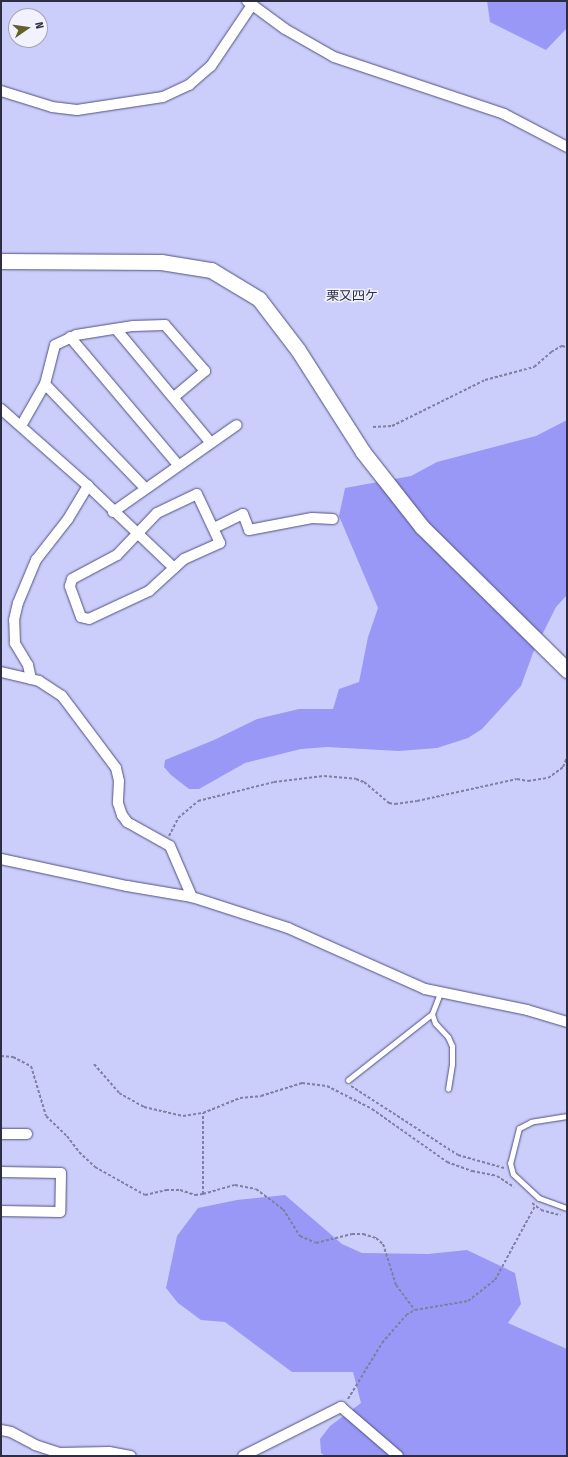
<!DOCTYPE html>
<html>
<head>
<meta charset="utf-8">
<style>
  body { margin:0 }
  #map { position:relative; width:568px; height:1457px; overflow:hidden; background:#cbcefb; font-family:"Fira Sans Condensed","Noto Sans JP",sans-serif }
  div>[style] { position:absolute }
  .green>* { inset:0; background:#9998f6 }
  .path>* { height:2px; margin-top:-1px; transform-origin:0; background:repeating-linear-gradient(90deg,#7e7fa1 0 3px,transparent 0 5px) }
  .roads { filter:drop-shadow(0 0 1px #505081) drop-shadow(0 0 1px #505081) }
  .lane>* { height:5px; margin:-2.5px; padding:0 2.5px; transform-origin:2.5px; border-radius:2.5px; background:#fff }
  .street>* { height:10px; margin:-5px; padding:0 5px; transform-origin:5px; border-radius:5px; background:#fff }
  .secondary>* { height:15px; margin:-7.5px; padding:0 7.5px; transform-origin:7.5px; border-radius:7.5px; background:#fff }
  span { translate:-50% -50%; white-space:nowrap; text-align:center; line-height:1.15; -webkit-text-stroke:3px #f1f2fe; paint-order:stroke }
  .quarter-label { font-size:13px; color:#2d2d43 }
  .frame { position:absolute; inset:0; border:2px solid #2d2d43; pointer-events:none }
  .north { position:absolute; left:8px; top:8px; width:40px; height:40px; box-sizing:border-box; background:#f1f2fe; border:1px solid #a3a3b3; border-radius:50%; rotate:77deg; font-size:11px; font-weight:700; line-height:16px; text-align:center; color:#2d2d43 }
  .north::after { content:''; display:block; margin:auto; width:14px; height:18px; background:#655f2c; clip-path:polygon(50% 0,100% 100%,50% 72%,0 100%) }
</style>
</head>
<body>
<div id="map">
  <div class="green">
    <div style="clip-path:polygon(487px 1px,567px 1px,567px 28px,546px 50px,490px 22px)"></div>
    <div style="clip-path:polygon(567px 420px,567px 595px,556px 607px,533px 653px,521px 686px,482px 729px,468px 738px,437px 748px,399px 751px,327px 747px,301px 749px,245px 763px,199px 789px,189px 789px,171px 775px,164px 767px,165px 760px,214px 740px,257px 719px,299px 709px,333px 709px,339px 689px,359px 682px,368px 637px,378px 608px,339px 516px,345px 488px,411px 476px,437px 462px,536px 436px)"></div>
    <div style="clip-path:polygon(285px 1195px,342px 1244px,362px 1253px,428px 1254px,467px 1250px,515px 1273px,521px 1304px,508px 1323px,567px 1349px,567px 1456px,325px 1456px,321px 1453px,320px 1439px,330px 1426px,361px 1403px,353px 1372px,292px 1372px,225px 1322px,201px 1320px,178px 1303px,166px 1288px,177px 1236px,198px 1208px,237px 1200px)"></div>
  </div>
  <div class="path">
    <div style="left:373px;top:427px;width:19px;rotate:-3deg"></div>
    <div style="left:392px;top:426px;width:104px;rotate:-26.3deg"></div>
    <div style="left:485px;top:380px;width:51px;rotate:-14.9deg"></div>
    <div style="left:534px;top:367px;width:23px;rotate:-41deg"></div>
    <div style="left:551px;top:352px;width:13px;rotate:-29deg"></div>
    <div style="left:562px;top:346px;width:5px;rotate:11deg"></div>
    <div style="left:169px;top:836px;width:20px;rotate:-63deg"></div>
    <div style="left:178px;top:818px;width:26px;rotate:-40deg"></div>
    <div style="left:198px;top:801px;width:78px;rotate:-14deg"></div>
    <div style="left:274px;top:782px;width:50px;rotate:-6.8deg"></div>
    <div style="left:324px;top:776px;width:32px;rotate:5deg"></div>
    <div style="left:356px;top:779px;width:9px;rotate:21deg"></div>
    <div style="left:364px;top:782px;width:33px;rotate:40deg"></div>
    <div style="left:389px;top:803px;width:6px;rotate:9deg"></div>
    <div style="left:395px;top:804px;width:22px;rotate:-8deg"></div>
    <div style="left:417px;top:801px;width:102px;rotate:-12.4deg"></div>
    <div style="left:517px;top:779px;width:11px;rotate:10deg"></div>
    <div style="left:528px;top:781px;width:20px;rotate:-9deg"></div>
    <div style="left:548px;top:778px;width:19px;rotate:-36deg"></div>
    <div style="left:563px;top:767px;width:11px;rotate:-68deg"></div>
    <div style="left:567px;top:757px;width:49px;rotate:-90deg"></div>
    <div style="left:1px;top:1056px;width:12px;rotate:5deg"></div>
    <div style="left:13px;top:1057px;width:20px;rotate:27deg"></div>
    <div style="left:31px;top:1066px;width:52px;rotate:73.3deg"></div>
    <div style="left:46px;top:1116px;width:29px;rotate:44deg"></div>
    <div style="left:67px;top:1136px;width:20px;rotate:53deg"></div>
    <div style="left:79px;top:1152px;width:22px;rotate:43deg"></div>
    <div style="left:95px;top:1167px;width:57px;rotate:29.2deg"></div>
    <div style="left:145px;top:1195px;width:22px;rotate:-13deg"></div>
    <div style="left:166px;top:1190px;width:14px"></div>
    <div style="left:180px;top:1190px;width:16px;rotate:18deg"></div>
    <div style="left:195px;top:1195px;width:8px;rotate:-7deg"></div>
    <div style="left:203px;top:1194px;width:81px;rotate:-90deg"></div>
    <div style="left:94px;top:1064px;width:38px;rotate:49deg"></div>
    <div style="left:119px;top:1093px;width:29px;rotate:29deg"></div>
    <div style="left:144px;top:1107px;width:40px;rotate:13deg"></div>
    <div style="left:183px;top:1116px;width:20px;rotate:-9deg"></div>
    <div style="left:203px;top:1113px;width:40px;rotate:-22deg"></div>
    <div style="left:240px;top:1098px;width:21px;rotate:-5deg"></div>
    <div style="left:261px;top:1096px;width:43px;rotate:-17.6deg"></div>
    <div style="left:302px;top:1083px;width:25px;rotate:7deg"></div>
    <div style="left:327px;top:1086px;width:51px;rotate:27.1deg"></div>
    <div style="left:372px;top:1109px;width:92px;rotate:35.2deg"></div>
    <div style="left:447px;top:1162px;width:27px;rotate:20deg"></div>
    <div style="left:472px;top:1171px;width:25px;rotate:11deg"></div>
    <div style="left:497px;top:1176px;width:20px;rotate:33deg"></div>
    <div style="left:351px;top:1086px;width:127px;rotate:32.8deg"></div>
    <div style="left:458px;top:1155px;width:48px;rotate:15.8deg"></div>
    <div style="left:203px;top:1194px;width:33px;rotate:-16deg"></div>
    <div style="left:235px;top:1185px;width:21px;rotate:11deg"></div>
    <div style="left:256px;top:1189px;width:34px;rotate:37deg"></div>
    <div style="left:283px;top:1209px;width:32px;rotate:58deg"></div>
    <div style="left:300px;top:1236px;width:17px;rotate:24deg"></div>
    <div style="left:316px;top:1243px;width:37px;rotate:-14deg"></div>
    <div style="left:352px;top:1234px;width:11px"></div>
    <div style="left:363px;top:1234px;width:14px;rotate:17deg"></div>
    <div style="left:376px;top:1238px;width:9px;rotate:41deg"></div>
    <div style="left:383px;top:1244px;width:43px;rotate:72.4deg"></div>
    <div style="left:396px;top:1285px;width:31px;rotate:53deg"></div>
    <div style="left:532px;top:1203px;width:11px;rotate:38deg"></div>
    <div style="left:541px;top:1210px;width:20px;rotate:15deg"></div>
    <div style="left:348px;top:1399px;width:66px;rotate:-58.7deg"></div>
    <div style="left:382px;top:1343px;width:37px;rotate:-49deg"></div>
    <div style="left:406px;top:1315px;width:10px;rotate:-29deg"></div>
    <div style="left:415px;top:1310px;width:54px;rotate:-9.6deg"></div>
    <div style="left:468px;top:1301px;width:34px;rotate:-38deg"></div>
    <div style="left:495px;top:1280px;width:84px;rotate:-61.6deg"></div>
  </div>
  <div class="roads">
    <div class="lane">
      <div style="left:440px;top:993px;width:22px;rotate:111deg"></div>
      <div style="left:432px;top:1014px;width:9px;rotate:72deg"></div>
      <div style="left:435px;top:1023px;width:19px;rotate:47deg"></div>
      <div style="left:448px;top:1037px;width:10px;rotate:66deg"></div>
      <div style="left:452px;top:1046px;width:18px;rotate:90deg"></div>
      <div style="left:452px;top:1064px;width:25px;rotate:99deg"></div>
      <div style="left:348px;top:1080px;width:107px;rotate:-38.2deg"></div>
      <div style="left:567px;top:1116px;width:36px;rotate:171deg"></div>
      <div style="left:531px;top:1122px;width:13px;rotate:153deg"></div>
      <div style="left:519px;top:1128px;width:36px;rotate:104deg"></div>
      <div style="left:510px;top:1163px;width:11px;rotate:75deg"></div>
      <div style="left:513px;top:1174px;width:35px;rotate:43deg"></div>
      <div style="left:539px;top:1198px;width:30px;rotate:20deg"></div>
    </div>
    <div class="street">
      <div style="left:247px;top:1px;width:47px;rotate:36.4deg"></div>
      <div style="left:285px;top:29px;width:56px;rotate:29.7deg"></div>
      <div style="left:334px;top:57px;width:179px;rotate:18.5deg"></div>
      <div style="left:504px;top:114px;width:71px;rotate:27.6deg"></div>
      <div style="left:1px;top:91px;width:53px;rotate:17.4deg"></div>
      <div style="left:52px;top:107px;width:25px;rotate:7deg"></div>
      <div style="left:77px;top:110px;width:87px;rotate:-8.6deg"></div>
      <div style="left:163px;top:97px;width:29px;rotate:-25deg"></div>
      <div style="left:189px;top:85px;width:29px;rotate:-41deg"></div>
      <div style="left:211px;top:66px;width:73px;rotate:-56.1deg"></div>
      <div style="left:116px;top:329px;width:148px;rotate:50.2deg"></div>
      <div style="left:70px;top:337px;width:167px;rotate:49.8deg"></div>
      <div style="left:1px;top:409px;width:116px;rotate:41.5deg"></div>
      <div style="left:88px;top:486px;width:119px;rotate:43.6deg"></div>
      <div style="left:21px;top:426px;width:48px;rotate:-60.3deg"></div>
      <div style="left:145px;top:488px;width:144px;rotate:-133.9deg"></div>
      <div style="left:45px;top:384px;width:40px;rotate:-75.6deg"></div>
      <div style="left:55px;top:345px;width:23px;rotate:-25deg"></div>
      <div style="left:76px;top:335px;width:58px;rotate:-9deg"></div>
      <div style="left:133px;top:326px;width:32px;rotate:-2deg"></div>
      <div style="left:165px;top:325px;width:61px;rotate:49deg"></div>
      <div style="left:205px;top:371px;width:40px;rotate:140deg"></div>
      <div style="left:197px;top:494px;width:54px;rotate:64.9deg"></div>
      <div style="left:220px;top:543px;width:39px;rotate:156deg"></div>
      <div style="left:184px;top:559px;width:47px;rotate:137.6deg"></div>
      <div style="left:149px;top:591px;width:66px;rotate:155deg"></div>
      <div style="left:89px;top:619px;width:8px;rotate:-166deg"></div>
      <div style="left:81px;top:617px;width:33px;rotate:-110deg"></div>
      <div style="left:70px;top:586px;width:7px;rotate:-74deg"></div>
      <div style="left:72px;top:579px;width:51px;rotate:-28.1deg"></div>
      <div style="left:117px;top:555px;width:58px;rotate:-46.4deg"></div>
      <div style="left:157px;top:513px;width:44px;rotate:-25.4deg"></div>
      <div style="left:113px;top:512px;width:151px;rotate:-35.1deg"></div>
      <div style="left:214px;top:528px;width:32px;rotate:-26deg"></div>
      <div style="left:243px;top:514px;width:17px;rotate:69deg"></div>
      <div style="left:249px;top:530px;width:64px;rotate:-10.8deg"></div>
      <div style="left:312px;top:518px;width:21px;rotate:3deg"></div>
      <div style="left:1px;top:672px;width:39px;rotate:13deg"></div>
      <div style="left:39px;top:681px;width:27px;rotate:33deg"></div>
      <div style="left:62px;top:696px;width:90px;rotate:53.1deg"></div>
      <div style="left:116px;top:768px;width:13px;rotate:77deg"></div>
      <div style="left:119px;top:781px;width:22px;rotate:93deg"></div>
      <div style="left:118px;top:803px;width:13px;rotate:72deg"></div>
      <div style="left:122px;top:815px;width:9px;rotate:54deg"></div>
      <div style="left:127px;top:822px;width:49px;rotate:29.2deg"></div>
      <div style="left:170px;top:846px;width:56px;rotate:66.7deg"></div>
      <div style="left:31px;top:679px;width:14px;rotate:-102deg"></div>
      <div style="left:28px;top:665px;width:26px;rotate:-121deg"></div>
      <div style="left:15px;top:643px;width:23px;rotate:-92deg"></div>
      <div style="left:14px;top:620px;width:17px;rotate:-77deg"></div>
      <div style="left:18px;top:603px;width:47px;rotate:-67.3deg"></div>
      <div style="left:36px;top:560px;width:52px;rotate:-52deg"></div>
      <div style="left:68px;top:519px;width:39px;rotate:-59deg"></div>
      <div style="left:1px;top:859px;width:129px;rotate:12.1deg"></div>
      <div style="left:127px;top:886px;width:66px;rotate:9.6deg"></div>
      <div style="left:192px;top:897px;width:101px;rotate:17.9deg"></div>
      <div style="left:288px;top:928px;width:150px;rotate:24deg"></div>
      <div style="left:425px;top:989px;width:104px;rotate:11.6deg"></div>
      <div style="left:527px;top:1010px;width:42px;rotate:16.7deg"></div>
      <div style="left:1px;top:1134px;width:26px"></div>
      <div style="left:1px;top:1172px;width:60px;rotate:1deg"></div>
      <div style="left:61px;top:1173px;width:39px;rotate:91deg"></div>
      <div style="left:60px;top:1212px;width:59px;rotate:-179deg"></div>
      <div style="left:1px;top:1430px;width:10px;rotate:11deg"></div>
      <div style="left:11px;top:1432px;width:27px;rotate:28deg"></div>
      <div style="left:35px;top:1445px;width:25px;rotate:18deg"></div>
      <div style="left:59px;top:1453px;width:50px;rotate:-1.1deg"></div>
      <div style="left:109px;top:1452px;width:22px;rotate:10deg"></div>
      <div style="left:243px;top:1456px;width:110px;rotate:-26.6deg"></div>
      <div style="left:341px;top:1407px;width:75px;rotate:40.7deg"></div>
    </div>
    <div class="secondary">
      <div style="left:1px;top:261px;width:160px;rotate:0.4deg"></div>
      <div style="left:161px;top:262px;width:51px;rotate:9.1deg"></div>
      <div style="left:211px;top:270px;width:56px;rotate:31.1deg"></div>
      <div style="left:259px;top:299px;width:64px;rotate:52.6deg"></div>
      <div style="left:298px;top:350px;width:121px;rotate:57.5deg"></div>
      <div style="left:363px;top:452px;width:95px;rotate:51.8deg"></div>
      <div style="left:422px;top:527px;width:204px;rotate:44.6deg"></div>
    </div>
  </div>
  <div class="quarter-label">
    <span style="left:352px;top:296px">栗又四ケ</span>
  </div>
  <div class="frame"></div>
  <div class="north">N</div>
</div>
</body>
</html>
